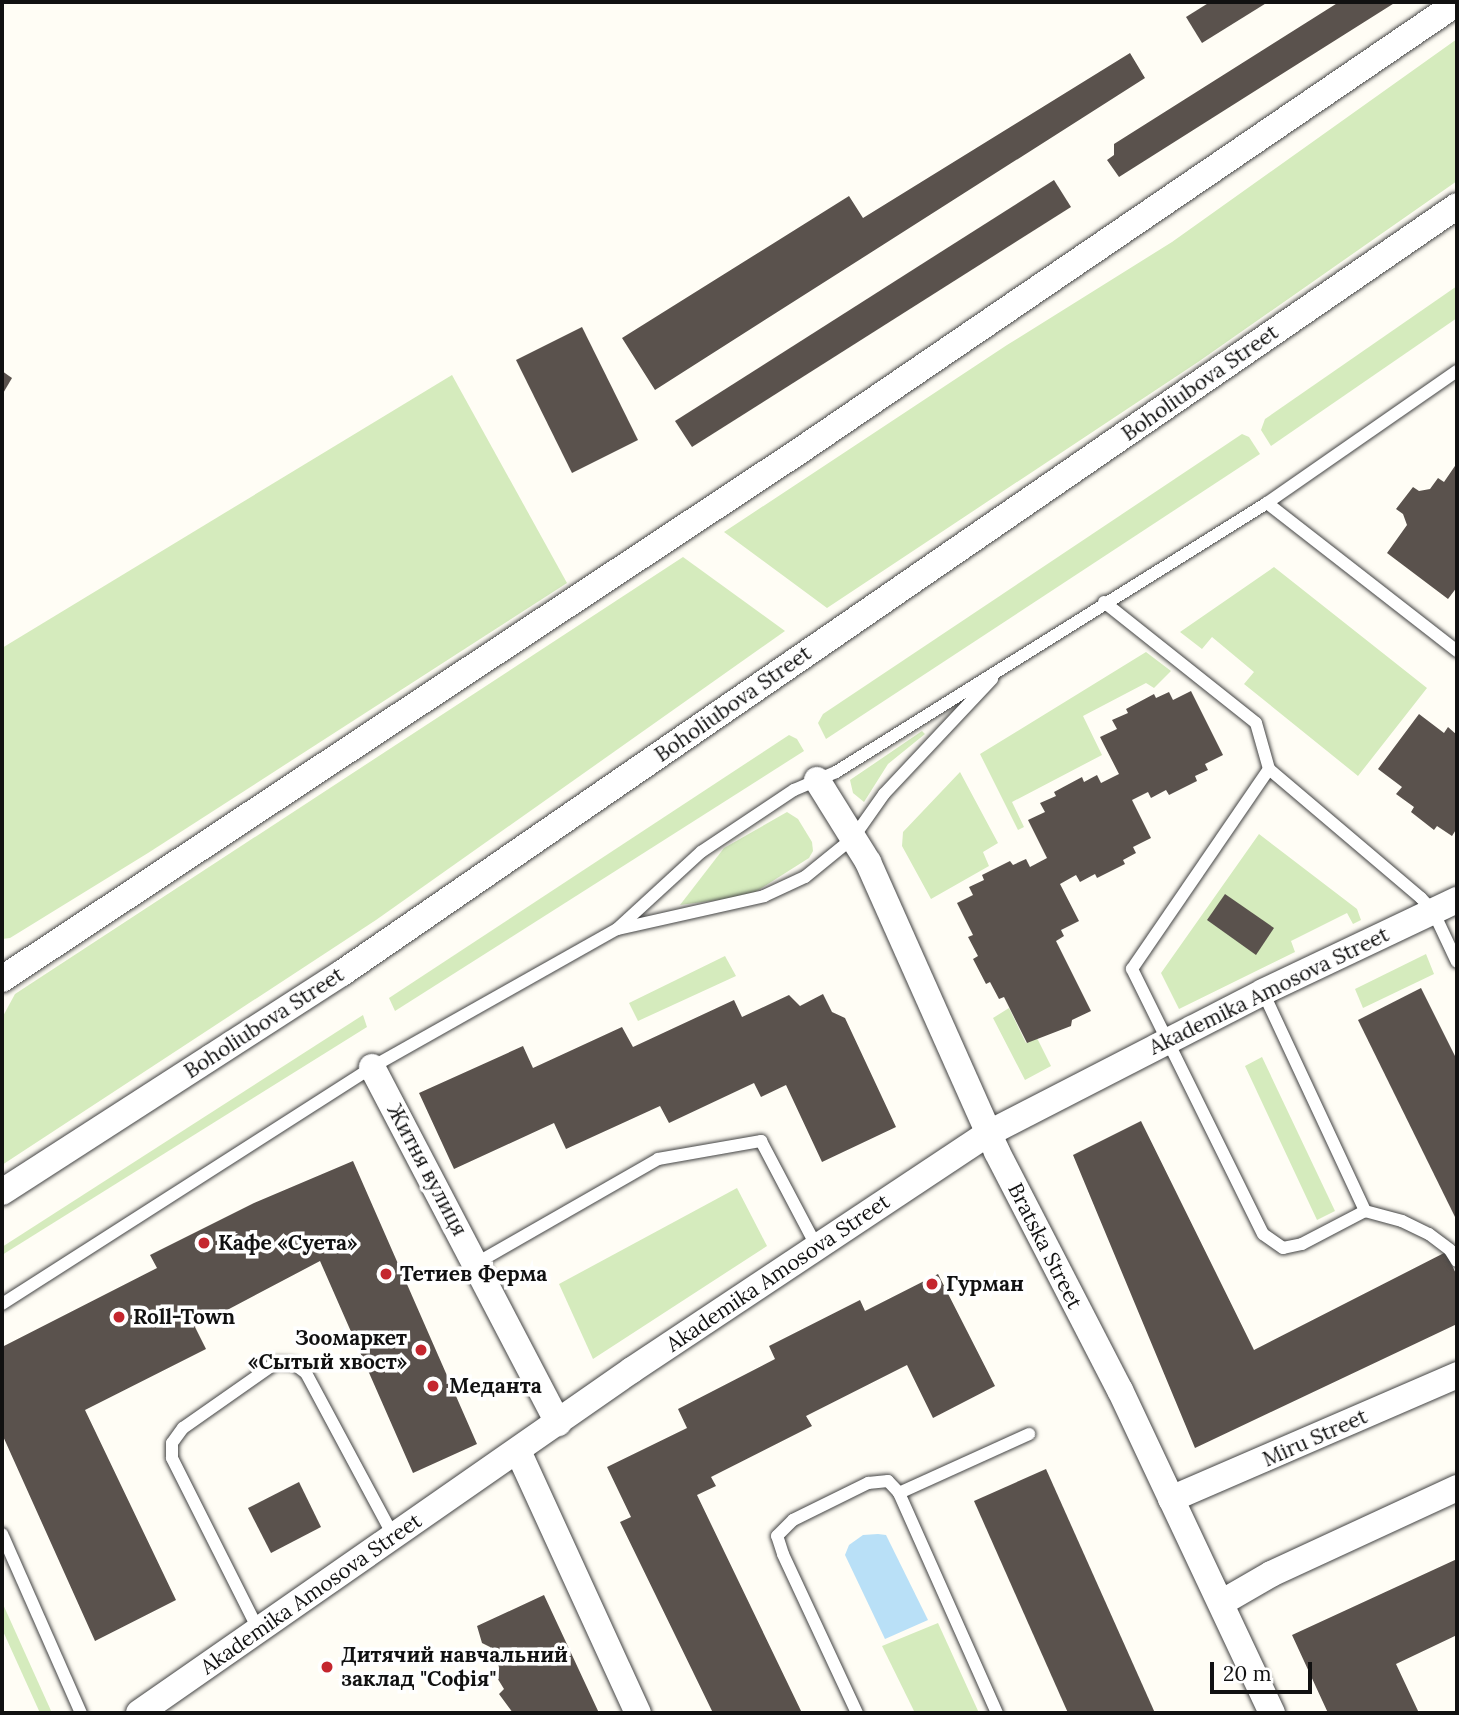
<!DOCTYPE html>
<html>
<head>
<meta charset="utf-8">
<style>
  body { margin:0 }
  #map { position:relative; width:1459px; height:1715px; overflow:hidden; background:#fffdf5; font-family:Lora,serif }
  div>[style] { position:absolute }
  .green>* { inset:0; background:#d5ebbd }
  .water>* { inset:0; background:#b9e0f7 }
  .building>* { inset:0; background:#5a524d }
  .roads { filter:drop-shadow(0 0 2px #444) drop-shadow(0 0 2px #444) }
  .lane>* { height:12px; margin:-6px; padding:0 6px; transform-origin:6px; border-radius:6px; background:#fff }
  .street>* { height:26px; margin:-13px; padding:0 13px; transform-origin:13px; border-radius:13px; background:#fff }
  .dots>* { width:19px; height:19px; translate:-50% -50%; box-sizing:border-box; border:4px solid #fff; border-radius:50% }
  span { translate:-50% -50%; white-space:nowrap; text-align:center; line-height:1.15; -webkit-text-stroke:7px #fff; paint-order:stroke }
  .street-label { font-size:21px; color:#111 }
  .poi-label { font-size:21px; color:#111; font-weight:700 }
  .left { translate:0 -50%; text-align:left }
  .right { translate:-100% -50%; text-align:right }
  .frame { position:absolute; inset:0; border:4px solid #111; pointer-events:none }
  .scale { position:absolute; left:1210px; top:1662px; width:102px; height:32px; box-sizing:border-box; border:4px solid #111; border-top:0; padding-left:9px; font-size:21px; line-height:24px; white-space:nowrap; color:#111; -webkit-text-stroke:5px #fff; paint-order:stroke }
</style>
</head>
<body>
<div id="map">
  <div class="green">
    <div style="clip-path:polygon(1457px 39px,1457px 181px,1198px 362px,827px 608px,724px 532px,1007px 345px,1172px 242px)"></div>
    <div style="clip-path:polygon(1457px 286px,1457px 318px,1271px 446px,1261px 430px,1265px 419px)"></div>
    <div style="clip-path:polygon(452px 375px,567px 583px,148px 853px,10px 938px,2px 939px,2px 648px)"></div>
    <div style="clip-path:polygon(1242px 434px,1249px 437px,1260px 454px,826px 739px,818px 723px,823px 714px)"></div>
    <div style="clip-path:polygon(683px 557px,785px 631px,376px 920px,2px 1165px,2px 1018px,15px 994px)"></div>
    <div style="clip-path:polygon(1274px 567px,1427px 688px,1358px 776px,1244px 684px,1254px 672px,1212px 637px,1202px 649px,1180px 632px)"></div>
    <div style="clip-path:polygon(1146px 652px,1171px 671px,1154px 688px,1146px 683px,1083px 716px,1102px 755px,1012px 802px,1024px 827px,1018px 830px,980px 754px)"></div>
    <div style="clip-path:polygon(922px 731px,925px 734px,888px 764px,864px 802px,853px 793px,850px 780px)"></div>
    <div style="clip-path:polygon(789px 735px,797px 739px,804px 751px,395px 1011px,389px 998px)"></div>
    <div style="clip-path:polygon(960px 772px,998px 843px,983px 852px,989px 866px,931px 899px,902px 846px,903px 832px)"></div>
    <div style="clip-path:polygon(787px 812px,798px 819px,812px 842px,813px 851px,809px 858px,749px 896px,680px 905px,724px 848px)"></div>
    <div style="clip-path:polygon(1259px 834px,1357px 909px,1361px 920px,1353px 924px,1347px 913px,1291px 941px,1295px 952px,1179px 1009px,1161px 973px)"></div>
    <div style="clip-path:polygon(1426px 954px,1434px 974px,1363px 1008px,1355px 989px)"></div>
    <div style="clip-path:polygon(725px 956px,736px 976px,638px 1021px,629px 1003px)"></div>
    <div style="clip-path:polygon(1009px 1008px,1026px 1043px,1037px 1038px,1051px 1066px,1025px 1080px,993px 1018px)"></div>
    <div style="clip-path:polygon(363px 1015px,367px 1027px,2px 1255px,2px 1247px)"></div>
    <div style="clip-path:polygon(1262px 1057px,1335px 1211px,1317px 1220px,1245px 1066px)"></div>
    <div style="clip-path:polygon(737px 1188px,767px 1246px,593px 1359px,559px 1284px)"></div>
    <div style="clip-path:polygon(2px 1602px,52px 1713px,40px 1713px,2px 1629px)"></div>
    <div style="clip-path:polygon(938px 1623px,979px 1713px,915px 1713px,882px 1646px)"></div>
  </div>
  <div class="water">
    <div style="clip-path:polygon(878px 1534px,886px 1535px,928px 1620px,885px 1639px,845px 1555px,849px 1545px,863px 1535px)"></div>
  </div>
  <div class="building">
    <div style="clip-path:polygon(1210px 2px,1268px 2px,1202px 43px,1186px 17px)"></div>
    <div style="clip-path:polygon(1339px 2px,1396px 2px,1119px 177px,1107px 160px,1114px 155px,1114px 144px)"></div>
    <div style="clip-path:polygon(1130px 53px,1145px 78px,655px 390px,622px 338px,849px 196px,863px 218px)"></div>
    <div style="clip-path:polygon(1054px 180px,1071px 207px,692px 447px,675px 421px)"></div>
    <div style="clip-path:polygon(582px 327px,638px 440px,572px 473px,516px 360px)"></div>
    <div style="clip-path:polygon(2px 371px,12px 378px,2px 395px)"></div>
    <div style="clip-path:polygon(1457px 463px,1457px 587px,1448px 599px,1387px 553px,1407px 525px,1403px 514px,1396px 509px,1413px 487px,1419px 491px,1430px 489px,1438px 478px,1444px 482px)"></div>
    <div style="clip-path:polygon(1191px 691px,1223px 755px,1205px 764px,1208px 770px,1195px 776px,1197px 781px,1169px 795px,1166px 790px,1151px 798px,1148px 792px,1132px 800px,1151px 838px,1133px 847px,1136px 853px,1123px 860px,1125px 864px,1097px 878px,1095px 874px,1080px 882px,1076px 875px,1060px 884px,1079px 921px,1061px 930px,1064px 936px,1056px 941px,1091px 1011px,1072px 1020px,1071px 1026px,1027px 1043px,1004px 997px,999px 999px,990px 982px,986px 984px,973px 959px,978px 956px,968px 937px,973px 935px,957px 903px,973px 895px,969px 887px,984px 880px,982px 875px,1010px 861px,1013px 865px,1026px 859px,1030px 867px,1047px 858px,1028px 820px,1045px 812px,1040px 803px,1056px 796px,1054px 792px,1082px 777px,1084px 782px,1097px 775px,1101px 783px,1119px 774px,1100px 737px,1117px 729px,1112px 720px,1128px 713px,1126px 709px,1154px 694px,1156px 698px,1169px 692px,1173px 700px)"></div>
    <div style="clip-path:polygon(1419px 714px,1444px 733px,1448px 727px,1457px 735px,1457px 828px,1452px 836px,1437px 826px,1434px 830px,1411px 812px,1414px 807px,1396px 794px,1402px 787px,1378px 769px)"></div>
    <div style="clip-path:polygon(1225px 894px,1274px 928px,1256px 955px,1207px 920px)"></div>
    <div style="clip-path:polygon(1421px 988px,1457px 1060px,1457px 1221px,1358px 1020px)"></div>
    <div style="clip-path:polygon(823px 994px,832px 1012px,845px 1018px,896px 1127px,822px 1162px,786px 1085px,761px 1097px,754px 1083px,669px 1123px,660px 1106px,566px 1149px,554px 1123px,454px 1169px,419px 1093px,523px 1046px,533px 1068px,622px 1027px,633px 1047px,734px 1000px,742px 1017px,789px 995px,800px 1006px)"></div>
    <div style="clip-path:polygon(1141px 1121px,1254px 1350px,1446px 1252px,1457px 1276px,1457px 1324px,1195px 1448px,1073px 1155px)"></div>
    <div style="clip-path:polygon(353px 1161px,477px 1444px,413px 1473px,320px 1261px,195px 1327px,206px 1349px,85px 1410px,176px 1600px,95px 1641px,2px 1434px,2px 1347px,157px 1268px,150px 1255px,254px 1203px)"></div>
    <div style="clip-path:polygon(938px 1274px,995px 1386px,933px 1418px,907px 1365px,806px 1416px,812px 1426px,711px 1477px,716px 1486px,697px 1495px,802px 1713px,713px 1713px,620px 1522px,631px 1517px,607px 1467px,687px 1428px,678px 1409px,775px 1359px,769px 1346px,860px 1300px,865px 1311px)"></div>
    <div style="clip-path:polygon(1046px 1469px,1155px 1713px,1068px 1713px,974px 1501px)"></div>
    <div style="clip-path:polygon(299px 1482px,321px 1527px,271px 1553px,248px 1508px)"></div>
    <div style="clip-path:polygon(1457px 1559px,1457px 1635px,1396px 1664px,1419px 1713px,1328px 1713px,1292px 1635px)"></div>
    <div style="clip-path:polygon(544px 1595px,599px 1713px,513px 1713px,499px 1694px,504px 1689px,496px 1676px,499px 1667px,490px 1647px,482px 1643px,477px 1626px)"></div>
  </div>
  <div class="roads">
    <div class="lane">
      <div style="left:1267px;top:503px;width:241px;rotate:37.9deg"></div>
      <div style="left:1104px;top:602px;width:194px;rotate:38.5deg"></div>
      <div style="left:1256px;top:723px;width:48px;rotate:74.2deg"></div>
      <div style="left:1269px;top:769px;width:199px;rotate:40.3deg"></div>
      <div style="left:1421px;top:898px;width:18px;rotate:47deg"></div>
      <div style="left:1433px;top:911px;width:56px;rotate:64.8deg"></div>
      <div style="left:618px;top:929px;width:150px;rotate:-12.7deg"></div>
      <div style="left:764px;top:896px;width:45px;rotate:-24.9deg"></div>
      <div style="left:805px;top:877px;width:62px;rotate:-39.1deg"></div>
      <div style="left:853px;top:838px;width:54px;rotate:-54.8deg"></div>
      <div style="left:884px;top:794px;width:158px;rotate:-46.8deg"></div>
      <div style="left:1263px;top:992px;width:242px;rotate:65deg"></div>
      <div style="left:1365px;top:1211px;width:71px;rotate:152.4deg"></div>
      <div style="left:1302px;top:1244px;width:19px;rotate:168deg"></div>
      <div style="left:1283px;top:1248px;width:24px;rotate:-145deg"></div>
      <div style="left:1263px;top:1234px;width:296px;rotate:-116.3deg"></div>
      <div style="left:1132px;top:969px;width:242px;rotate:-55.6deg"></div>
      <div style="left:1365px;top:1211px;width:38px;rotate:15deg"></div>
      <div style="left:1402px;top:1221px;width:30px;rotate:26deg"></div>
      <div style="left:1429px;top:1234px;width:26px;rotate:37deg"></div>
      <div style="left:1450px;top:1250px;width:13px;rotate:58deg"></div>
      <div style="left:475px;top:1264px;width:211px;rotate:-29.8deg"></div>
      <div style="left:658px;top:1159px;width:105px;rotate:-9.9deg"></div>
      <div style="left:761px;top:1141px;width:120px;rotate:62.2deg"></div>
      <div style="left:2px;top:1304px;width:439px;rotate:-32.6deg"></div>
      <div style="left:372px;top:1067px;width:281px;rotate:-29.4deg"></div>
      <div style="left:617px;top:929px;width:114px;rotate:-42.5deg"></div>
      <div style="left:701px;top:852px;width:112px;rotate:-33.7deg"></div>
      <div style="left:794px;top:790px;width:46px;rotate:-23.2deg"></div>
      <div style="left:836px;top:772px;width:508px;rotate:-31.97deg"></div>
      <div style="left:1267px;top:503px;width:231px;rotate:-34.8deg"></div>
      <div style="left:899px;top:1493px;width:143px;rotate:-24.4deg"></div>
      <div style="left:2px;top:1534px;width:196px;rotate:66.2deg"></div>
      <div style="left:259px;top:1631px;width:194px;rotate:-116.7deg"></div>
      <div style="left:172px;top:1458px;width:15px;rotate:-90deg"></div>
      <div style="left:172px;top:1443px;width:19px;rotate:-54deg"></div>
      <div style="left:183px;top:1428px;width:113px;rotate:-35deg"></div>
      <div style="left:276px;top:1363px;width:18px;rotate:3deg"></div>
      <div style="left:294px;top:1364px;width:15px;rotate:37deg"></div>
      <div style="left:306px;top:1373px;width:186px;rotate:61.8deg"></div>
      <div style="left:857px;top:1713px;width:175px;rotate:-115deg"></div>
      <div style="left:783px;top:1554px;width:19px;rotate:-108deg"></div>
      <div style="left:777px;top:1536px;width:23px;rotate:-45deg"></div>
      <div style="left:793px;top:1520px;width:84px;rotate:-26.3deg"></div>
      <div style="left:868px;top:1483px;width:20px;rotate:-6deg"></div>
      <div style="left:888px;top:1481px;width:16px;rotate:47deg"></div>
      <div style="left:899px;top:1493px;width:241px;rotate:66deg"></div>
    </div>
    <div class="street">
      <div style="left:817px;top:780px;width:97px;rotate:58.1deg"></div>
      <div style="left:868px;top:862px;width:317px;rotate:66deg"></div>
      <div style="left:997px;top:1152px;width:268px;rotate:62.7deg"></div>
      <div style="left:1120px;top:1390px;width:357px;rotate:64.8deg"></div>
      <div style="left:2px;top:979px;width:955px;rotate:-33.51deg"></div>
      <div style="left:798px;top:452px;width:797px;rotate:-34.27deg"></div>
      <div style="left:372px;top:1067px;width:402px;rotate:62.4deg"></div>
      <div style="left:2px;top:1192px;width:404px;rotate:-32.8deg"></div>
      <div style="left:342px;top:973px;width:1353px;rotate:-34.52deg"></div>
      <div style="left:518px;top:1451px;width:288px;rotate:65.4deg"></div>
      <div style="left:1171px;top:1499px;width:312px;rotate:-23.4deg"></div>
      <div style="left:1221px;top:1603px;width:58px;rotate:-30.1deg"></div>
      <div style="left:1271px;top:1574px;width:205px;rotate:-24.8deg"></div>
      <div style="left:139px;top:1713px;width:601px;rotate:-34.83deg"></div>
      <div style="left:632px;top:1370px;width:429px;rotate:-33.6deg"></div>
      <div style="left:989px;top:1133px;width:308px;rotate:-27.2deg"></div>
      <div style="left:1263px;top:992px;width:215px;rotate:-25.4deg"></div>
    </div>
  </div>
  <div class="dots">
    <div style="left:204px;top:1243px;background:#c4262e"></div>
    <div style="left:386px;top:1274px;background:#c4262e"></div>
    <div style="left:932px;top:1284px;background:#c4262e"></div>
    <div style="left:119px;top:1317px;background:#c4262e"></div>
    <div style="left:421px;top:1350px;background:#c4262e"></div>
    <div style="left:433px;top:1386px;background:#c4262e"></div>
    <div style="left:327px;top:1667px;background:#c4262e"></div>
  </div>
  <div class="street-label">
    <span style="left:1200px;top:383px;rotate:-35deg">Boholiubova Street</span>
    <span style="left:733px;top:704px;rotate:-35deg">Boholiubova Street</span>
    <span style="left:1269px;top:991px;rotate:-26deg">Akademika Amosova Street</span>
    <span style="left:264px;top:1023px;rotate:-33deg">Boholiubova Street</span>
    <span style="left:427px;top:1170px;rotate:62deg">Житня вулиця</span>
    <span style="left:1045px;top:1246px;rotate:63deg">Bratska Street</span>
    <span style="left:778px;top:1273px;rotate:-34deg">Akademika Amosova Street</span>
    <span style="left:1315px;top:1438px;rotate:-24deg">Miru Street</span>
    <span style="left:311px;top:1594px;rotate:-35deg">Akademika Amosova Street</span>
  </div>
  <div class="poi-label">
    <span class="left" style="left:218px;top:1243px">Кафе «Суета»</span>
    <span class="left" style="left:400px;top:1274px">Тетиев Ферма</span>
    <span class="left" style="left:946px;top:1284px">Гурман</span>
    <span class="left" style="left:133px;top:1317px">Roll-Town</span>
    <span class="right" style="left:407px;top:1350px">Зоомаркет<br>«Сытый хвост»</span>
    <span class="left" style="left:449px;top:1386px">Меданта</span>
    <span class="left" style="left:341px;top:1667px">Дитячий навчальний<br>заклад "Софія"</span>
  </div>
  <div class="frame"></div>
  <div class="scale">20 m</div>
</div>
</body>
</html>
